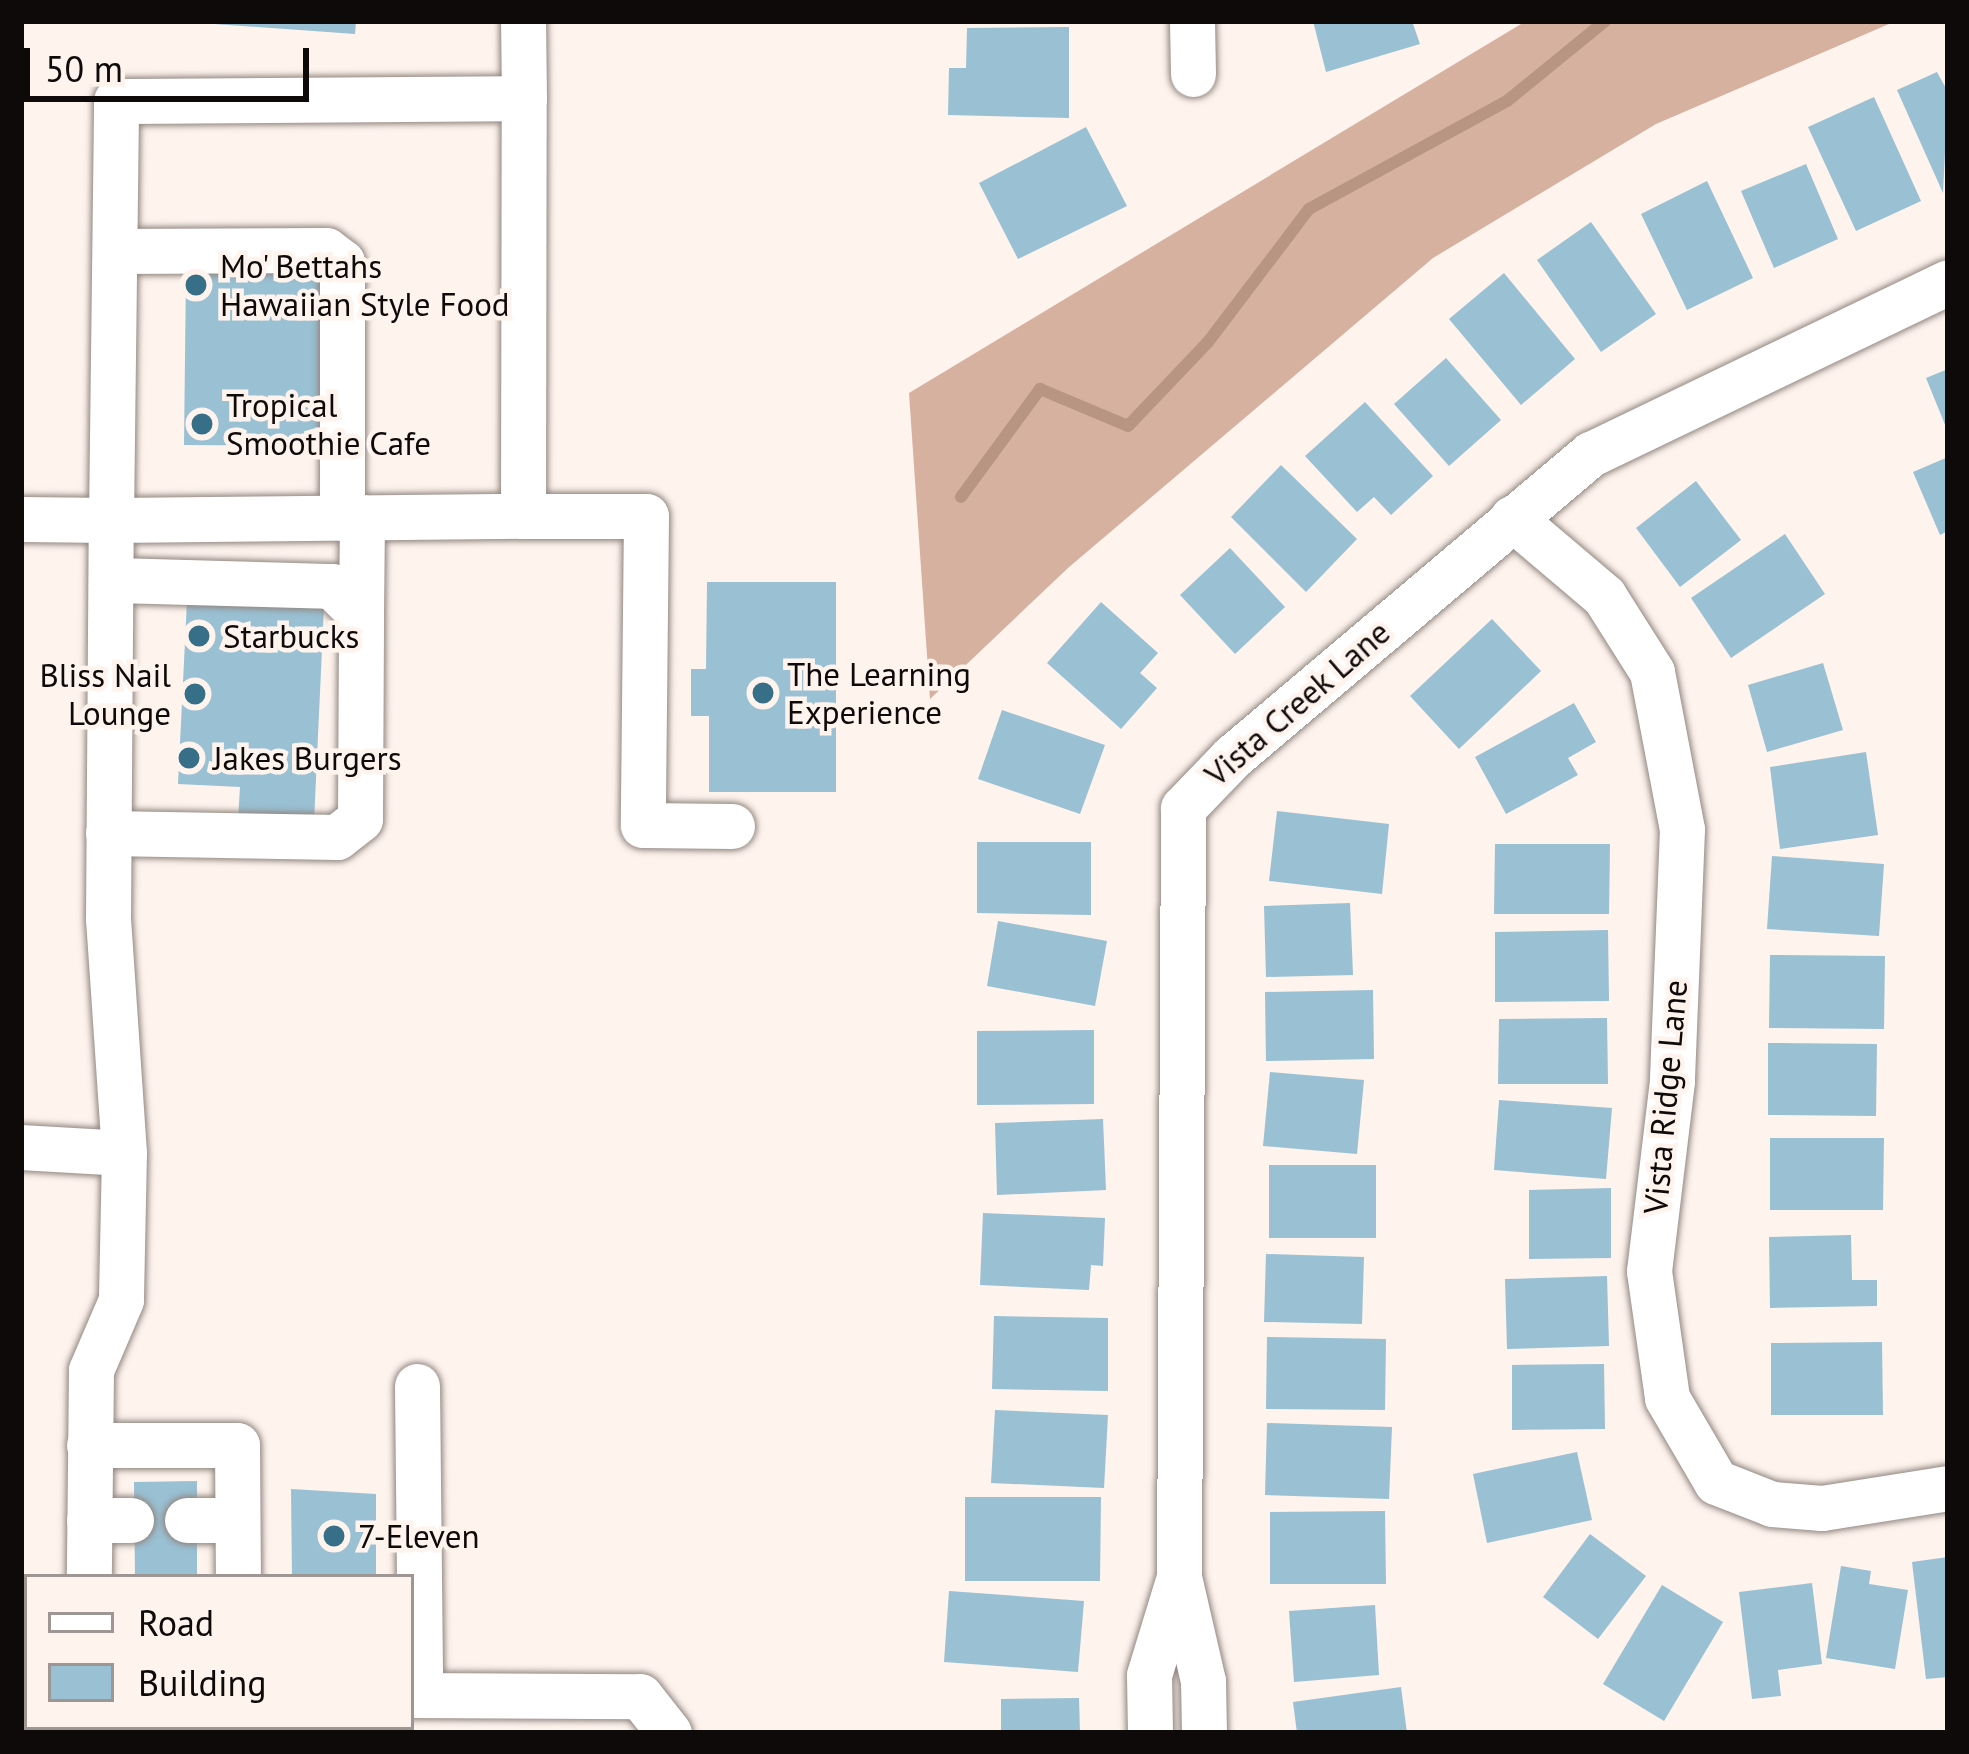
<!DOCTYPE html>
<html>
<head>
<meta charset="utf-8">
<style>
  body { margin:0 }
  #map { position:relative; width:1969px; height:1754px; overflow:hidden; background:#fef3ed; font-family:"PT Sans",sans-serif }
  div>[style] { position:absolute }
  .forest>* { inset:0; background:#d6b1a0 }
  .stream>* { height:12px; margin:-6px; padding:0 6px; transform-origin:6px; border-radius:6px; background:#b89483 }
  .building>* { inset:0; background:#99c0d3 }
  .roads { filter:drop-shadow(0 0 3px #928782) drop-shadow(0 0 3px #928782) }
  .minor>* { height:45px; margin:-22.5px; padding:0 22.5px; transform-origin:22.5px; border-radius:22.5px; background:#fff }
  .dots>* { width:33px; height:33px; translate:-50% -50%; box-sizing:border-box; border:6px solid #fef3ed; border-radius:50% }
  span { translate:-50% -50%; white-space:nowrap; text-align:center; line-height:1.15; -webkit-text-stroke:9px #fef3ed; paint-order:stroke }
  .poi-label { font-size:33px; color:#0e0a09 }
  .left { translate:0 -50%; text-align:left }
  .right { translate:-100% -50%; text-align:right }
  .street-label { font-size:33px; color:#0e0a09 }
  .frame { position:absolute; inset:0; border:24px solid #0e0a09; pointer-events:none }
  .legend { position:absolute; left:24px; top:1574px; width:390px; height:156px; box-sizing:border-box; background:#fef3ed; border:3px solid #9e9692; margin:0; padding:15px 21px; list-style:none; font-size:36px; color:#0e0a09 }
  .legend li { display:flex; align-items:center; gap:24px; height:60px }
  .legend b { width:60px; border:3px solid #9e9692 }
  .scale { position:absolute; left:24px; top:48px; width:285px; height:54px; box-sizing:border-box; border:6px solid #0e0a09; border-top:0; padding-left:15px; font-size:36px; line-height:42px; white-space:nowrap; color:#0e0a09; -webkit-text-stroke:9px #fef3ed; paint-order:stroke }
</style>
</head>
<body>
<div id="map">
  <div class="forest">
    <div style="clip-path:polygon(1526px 21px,1896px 21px,1656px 124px,1433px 258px,1068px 568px,930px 699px,909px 393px)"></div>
  </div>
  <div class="stream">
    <div style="left:961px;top:497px;width:134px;rotate:-53.8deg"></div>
    <div style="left:1040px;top:389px;width:95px;rotate:22.8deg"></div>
    <div style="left:1128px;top:426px;width:116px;rotate:-46.4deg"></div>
    <div style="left:1208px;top:342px;width:167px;rotate:-52.8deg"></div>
    <div style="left:1309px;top:209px;width:226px;rotate:-28.6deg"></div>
    <div style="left:1507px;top:101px;width:127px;rotate:-39.2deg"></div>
  </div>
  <div class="building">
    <div style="clip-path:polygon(172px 21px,356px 21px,355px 34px)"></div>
    <div style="clip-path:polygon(1313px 21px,1412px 21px,1420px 44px,1326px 72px)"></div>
    <div style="clip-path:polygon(1069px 27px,1069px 118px,948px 115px,949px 68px,966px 68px,967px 28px)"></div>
    <div style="clip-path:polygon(1937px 72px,1948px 92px,1943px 193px,1897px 90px)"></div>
    <div style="clip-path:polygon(1874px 97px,1921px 201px,1856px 231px,1808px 127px)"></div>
    <div style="clip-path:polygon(1086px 127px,1127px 206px,1018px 259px,979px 183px)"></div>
    <div style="clip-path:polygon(1806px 164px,1838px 239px,1774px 268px,1741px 191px)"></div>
    <div style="clip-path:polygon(1707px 181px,1753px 278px,1687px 310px,1641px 214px)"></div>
    <div style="clip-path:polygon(1591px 222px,1656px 314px,1601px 352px,1537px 260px)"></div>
    <div style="clip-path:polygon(186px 272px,325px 273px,323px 446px,184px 445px)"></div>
    <div style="clip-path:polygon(1504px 273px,1575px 359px,1521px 405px,1449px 319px)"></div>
    <div style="clip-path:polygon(1446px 358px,1501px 420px,1449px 466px,1394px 404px)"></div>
    <div style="clip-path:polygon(1948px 369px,1948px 432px,1926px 378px)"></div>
    <div style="clip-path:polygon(1365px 402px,1433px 476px,1391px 515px,1374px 497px,1357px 512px,1305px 456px)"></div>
    <div style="clip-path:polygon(1948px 457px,1948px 531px,1940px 535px,1913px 472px)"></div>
    <div style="clip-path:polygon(1281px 465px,1357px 539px,1306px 592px,1231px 517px)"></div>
    <div style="clip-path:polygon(1696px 481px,1741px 540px,1680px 587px,1636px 528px)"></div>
    <div style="clip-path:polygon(1785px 534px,1825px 594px,1731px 658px,1691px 598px)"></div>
    <div style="clip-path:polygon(1230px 548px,1285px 607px,1235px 654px,1180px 595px)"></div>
    <div style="clip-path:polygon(707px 582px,836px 582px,836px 792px,709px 792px,709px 716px,691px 716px,691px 669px,706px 669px)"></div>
    <div style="clip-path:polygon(187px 601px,324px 606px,314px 822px,238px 820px,240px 787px,178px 784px)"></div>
    <div style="clip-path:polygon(1101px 602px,1158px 653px,1140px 673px,1157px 688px,1121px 729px,1047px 663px)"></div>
    <div style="clip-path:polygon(1492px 619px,1541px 671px,1459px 749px,1410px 696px)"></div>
    <div style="clip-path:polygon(1823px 663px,1843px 730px,1767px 752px,1748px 685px)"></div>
    <div style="clip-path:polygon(1574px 703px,1596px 742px,1568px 758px,1578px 775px,1506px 814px,1475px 757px)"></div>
    <div style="clip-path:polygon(1002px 710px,1105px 745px,1080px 814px,978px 779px)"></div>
    <div style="clip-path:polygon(1866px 752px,1878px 835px,1780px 849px,1770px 767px)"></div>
    <div style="clip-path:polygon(1277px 811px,1389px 824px,1382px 894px,1269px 881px)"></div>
    <div style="clip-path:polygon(977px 842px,1091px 842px,1091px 915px,977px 913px)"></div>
    <div style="clip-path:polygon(1495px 844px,1610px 844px,1609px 914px,1494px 914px)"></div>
    <div style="clip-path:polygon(1772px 856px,1884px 864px,1879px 936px,1767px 929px)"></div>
    <div style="clip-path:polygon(1350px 903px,1353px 975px,1266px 977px,1264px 906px)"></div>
    <div style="clip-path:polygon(998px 921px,1107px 941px,1095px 1006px,987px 986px)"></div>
    <div style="clip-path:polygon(1608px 930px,1609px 1001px,1495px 1002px,1495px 932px)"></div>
    <div style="clip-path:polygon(1770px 955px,1885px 956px,1884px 1029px,1769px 1028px)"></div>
    <div style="clip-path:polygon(1373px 990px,1374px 1059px,1266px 1061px,1265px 992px)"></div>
    <div style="clip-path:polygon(1607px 1018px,1608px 1084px,1498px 1084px,1499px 1019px)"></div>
    <div style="clip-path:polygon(1094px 1030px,1094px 1104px,977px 1105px,977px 1031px)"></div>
    <div style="clip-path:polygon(1768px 1043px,1877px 1044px,1876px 1116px,1768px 1115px)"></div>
    <div style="clip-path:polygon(1270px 1072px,1364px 1080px,1357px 1154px,1263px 1146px)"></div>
    <div style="clip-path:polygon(1499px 1100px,1612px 1108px,1606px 1179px,1494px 1170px)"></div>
    <div style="clip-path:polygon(1103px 1119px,1106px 1190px,997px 1195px,995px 1123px)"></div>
    <div style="clip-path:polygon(1770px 1138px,1884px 1138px,1883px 1210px,1770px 1210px)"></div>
    <div style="clip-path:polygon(1269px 1165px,1376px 1165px,1376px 1238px,1269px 1238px)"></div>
    <div style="clip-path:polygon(1611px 1188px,1611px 1258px,1529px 1259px,1529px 1190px)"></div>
    <div style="clip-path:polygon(983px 1213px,1105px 1218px,1103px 1266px,1091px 1265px,1089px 1290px,980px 1285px)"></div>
    <div style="clip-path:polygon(1851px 1235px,1852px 1280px,1877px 1280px,1877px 1306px,1770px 1308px,1769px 1237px)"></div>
    <div style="clip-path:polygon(1266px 1254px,1364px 1257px,1362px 1324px,1264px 1322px)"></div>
    <div style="clip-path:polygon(1607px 1276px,1609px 1346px,1507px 1349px,1505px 1279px)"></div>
    <div style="clip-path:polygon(994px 1316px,1108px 1318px,1108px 1391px,992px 1389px)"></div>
    <div style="clip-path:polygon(1267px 1337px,1386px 1339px,1385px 1410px,1266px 1409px)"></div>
    <div style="clip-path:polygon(1882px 1342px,1883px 1415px,1771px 1415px,1771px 1343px)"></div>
    <div style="clip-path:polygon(1604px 1364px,1605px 1429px,1512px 1430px,1512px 1365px)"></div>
    <div style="clip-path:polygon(995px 1410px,1108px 1415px,1104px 1488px,991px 1483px)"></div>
    <div style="clip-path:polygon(1267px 1423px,1392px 1427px,1389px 1499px,1265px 1495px)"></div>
    <div style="clip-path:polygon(1577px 1452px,1592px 1520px,1487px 1543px,1473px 1474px)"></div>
    <div style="clip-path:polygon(197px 1481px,197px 1577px,135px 1577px,134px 1482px)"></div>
    <div style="clip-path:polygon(291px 1489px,376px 1494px,376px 1577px,292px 1577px)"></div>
    <div style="clip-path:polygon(965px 1497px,1101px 1497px,1100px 1581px,965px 1581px)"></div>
    <div style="clip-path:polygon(1385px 1511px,1386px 1584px,1270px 1584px,1270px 1512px)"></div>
    <div style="clip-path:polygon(1590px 1534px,1646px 1576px,1598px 1639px,1543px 1597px)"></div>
    <div style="clip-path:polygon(1948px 1557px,1948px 1677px,1926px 1679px,1912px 1562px)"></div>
    <div style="clip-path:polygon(1841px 1566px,1871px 1571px,1869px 1584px,1908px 1590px,1895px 1669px,1826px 1658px)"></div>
    <div style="clip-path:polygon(1812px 1583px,1822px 1664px,1778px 1670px,1781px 1696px,1752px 1699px,1739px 1592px)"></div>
    <div style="clip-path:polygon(1662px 1585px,1723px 1622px,1664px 1721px,1603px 1684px)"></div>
    <div style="clip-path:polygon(949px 1591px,1084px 1601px,1078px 1672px,944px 1662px)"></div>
    <div style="clip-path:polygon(1375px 1605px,1379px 1675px,1294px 1682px,1289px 1611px)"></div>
    <div style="clip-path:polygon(1401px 1687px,1407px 1733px,1297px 1733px,1293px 1702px)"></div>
    <div style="clip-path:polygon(1079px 1698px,1080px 1733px,1001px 1733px,1001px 1699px)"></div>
  </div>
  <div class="roads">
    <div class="minor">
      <div style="left:1192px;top:21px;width:53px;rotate:88.9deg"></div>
      <div style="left:115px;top:251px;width:211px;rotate:-0.3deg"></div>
      <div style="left:326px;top:250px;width:20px;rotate:37deg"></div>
      <div style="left:342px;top:262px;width:256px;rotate:90deg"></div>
      <div style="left:523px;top:516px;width:123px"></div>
      <div style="left:646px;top:516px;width:309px;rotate:90.6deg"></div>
      <div style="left:643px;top:825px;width:89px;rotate:0.6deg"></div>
      <div style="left:1512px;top:518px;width:121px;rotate:40.3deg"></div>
      <div style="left:1604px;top:596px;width:90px;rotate:57.7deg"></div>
      <div style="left:1652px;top:672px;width:160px;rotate:79.2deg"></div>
      <div style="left:1682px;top:829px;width:252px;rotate:92.3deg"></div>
      <div style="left:1672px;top:1081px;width:191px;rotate:96.9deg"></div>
      <div style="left:1649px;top:1271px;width:128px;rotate:81.9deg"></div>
      <div style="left:1667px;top:1398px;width:97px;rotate:59.7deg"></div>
      <div style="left:1716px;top:1482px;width:60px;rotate:21.4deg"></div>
      <div style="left:1772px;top:1504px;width:50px;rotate:4.6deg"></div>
      <div style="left:1822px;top:1508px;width:128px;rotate:-9deg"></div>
      <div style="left:21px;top:519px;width:90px;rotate:0.6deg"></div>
      <div style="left:111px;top:520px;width:419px;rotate:-89.3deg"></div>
      <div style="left:116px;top:101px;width:408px;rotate:-0.4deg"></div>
      <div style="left:524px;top:98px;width:77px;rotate:-90.7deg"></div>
      <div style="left:361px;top:615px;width:98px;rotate:-89.4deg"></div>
      <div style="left:108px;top:833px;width:229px;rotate:1deg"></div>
      <div style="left:337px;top:837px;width:29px;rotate:-38deg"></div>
      <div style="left:360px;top:819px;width:204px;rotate:-89.7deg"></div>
      <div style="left:361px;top:615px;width:41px;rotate:-135deg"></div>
      <div style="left:332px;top:586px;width:221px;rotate:-178.4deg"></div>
      <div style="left:21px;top:1147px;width:103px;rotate:3.3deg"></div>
      <div style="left:124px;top:1153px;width:147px;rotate:91.2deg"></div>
      <div style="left:121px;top:1300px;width:76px;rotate:113.2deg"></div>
      <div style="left:91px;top:1370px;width:207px;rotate:90.6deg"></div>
      <div style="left:124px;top:1153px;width:235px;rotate:-93.9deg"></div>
      <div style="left:108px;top:919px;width:399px;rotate:-89.6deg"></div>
      <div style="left:111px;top:520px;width:412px;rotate:-0.6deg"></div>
      <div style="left:523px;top:516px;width:418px;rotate:-89.9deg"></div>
      <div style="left:417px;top:1386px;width:309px;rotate:89.4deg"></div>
      <div style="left:89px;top:1445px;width:148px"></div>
      <div style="left:237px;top:1445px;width:132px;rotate:89.6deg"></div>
      <div style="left:89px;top:1520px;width:42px"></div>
      <div style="left:187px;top:1520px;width:50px"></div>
      <div style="left:411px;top:1695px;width:229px;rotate:0.3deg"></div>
      <div style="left:640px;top:1696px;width:47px;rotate:51.9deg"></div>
      <div style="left:1150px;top:1733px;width:58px;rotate:-91deg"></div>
      <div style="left:1149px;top:1675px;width:99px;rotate:-73deg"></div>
      <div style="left:1204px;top:1733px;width:52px;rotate:-91.1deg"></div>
      <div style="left:1203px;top:1681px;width:107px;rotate:-103deg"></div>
      <div style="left:1179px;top:1577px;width:769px;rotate:-89.7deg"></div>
      <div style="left:1183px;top:808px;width:71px;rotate:-46.1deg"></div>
      <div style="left:1232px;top:757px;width:470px;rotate:-40.2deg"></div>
      <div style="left:1591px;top:454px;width:396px;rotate:-25.7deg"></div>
    </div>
  </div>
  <div class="dots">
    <div style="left:196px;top:285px;background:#376f89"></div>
    <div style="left:202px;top:424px;background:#376f89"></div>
    <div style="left:199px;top:636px;background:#376f89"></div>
    <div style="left:763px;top:693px;background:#376f89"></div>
    <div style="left:195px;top:694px;background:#376f89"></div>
    <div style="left:189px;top:758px;background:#376f89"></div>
    <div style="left:334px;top:1536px;background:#376f89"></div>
  </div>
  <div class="poi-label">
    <span class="left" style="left:220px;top:285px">Mo' Bettahs<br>Hawaiian Style Food</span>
    <span class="left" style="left:226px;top:424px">Tropical<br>Smoothie Cafe</span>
    <span class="left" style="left:223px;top:636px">Starbucks</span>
    <span class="left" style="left:787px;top:693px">The Learning<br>Experience</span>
    <span class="right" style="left:171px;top:694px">Bliss Nail<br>Lounge</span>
    <span class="left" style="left:213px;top:758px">Jakes Burgers</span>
    <span class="left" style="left:358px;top:1536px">7-Eleven</span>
  </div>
  <div class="street-label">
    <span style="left:1297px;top:703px;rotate:-41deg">Vista Creek Lane</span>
    <span style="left:1665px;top:1097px;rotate:-85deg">Vista Ridge Lane</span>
  </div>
  <div class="frame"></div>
  <ul class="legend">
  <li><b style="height:15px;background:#fff"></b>Road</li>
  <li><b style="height:33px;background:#99c0d3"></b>Building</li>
  </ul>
  <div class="scale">50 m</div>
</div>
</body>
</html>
